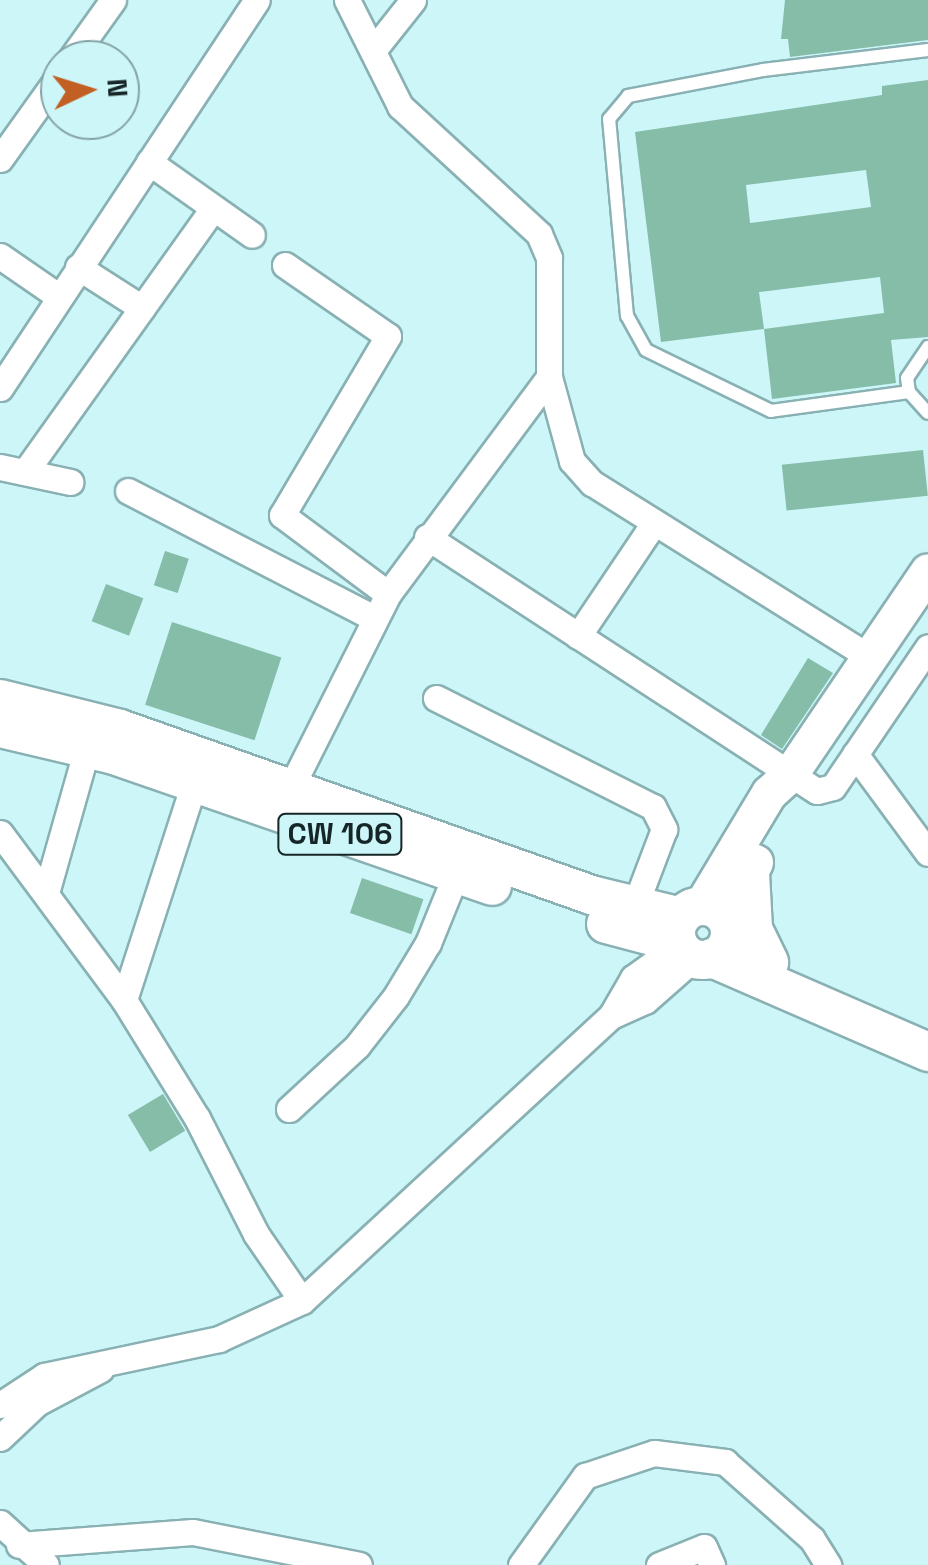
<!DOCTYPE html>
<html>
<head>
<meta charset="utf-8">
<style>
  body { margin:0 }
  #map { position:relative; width:928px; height:1565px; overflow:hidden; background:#cdf6f9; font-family:"Space Grotesk",sans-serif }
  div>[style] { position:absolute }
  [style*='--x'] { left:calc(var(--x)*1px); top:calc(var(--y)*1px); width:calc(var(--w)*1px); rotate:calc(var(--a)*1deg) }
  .building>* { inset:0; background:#85bda9; transform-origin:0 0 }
  .roads { filter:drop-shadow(2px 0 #89b1b3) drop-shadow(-2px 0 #89b1b3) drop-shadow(0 2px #89b1b3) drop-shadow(0 -2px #89b1b3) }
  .service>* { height:12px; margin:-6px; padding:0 6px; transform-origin:6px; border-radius:6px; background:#fff }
  .minor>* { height:25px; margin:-12.5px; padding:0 12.5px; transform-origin:12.5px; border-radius:12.5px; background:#fff }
  .secondary>* { height:35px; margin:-17.5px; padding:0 17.5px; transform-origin:17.5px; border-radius:17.5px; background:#fff }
  .primary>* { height:38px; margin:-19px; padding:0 19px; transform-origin:19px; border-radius:19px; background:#fff }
  .primary>.ring { margin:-19px; padding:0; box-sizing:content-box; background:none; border:38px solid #fff; border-radius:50% }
  span { translate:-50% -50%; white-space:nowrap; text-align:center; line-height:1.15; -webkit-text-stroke:10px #cdf6f9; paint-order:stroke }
  .shield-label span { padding:2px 8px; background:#cdf6f9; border:2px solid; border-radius:8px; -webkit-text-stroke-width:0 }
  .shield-label { font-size:30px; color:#162627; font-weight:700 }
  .north { position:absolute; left:40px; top:40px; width:100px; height:100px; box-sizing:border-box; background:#cdf6f9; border:2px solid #84a3a5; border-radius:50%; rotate:86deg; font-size:28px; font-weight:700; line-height:40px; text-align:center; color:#162627 }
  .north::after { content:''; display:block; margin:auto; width:35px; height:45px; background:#c26023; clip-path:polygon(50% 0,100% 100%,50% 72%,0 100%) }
</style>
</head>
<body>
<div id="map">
  <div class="building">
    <div style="clip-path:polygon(785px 0,928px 0,928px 40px,790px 57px,788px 39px,781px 39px)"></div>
    <div style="clip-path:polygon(evenodd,928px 80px,928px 337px,891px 340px,896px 383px,772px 399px,764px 329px,661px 342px,635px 132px,882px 95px,882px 86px,928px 80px,866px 170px,871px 207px,750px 223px,746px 185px,866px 170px,928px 80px,880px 277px,884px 313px,764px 329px,759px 292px,880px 277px)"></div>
    <div style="left:923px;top:450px;width:46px;height:142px;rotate:84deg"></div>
    <div style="left:165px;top:551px;width:25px;height:36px;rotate:18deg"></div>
    <div style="left:106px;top:584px;width:40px;height:40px;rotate:21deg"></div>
    <div style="left:172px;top:622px;width:115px;height:87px;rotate:18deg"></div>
    <div style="clip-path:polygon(808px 658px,833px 673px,782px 749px,761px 735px)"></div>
    <div style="left:362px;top:878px;width:65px;height:37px;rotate:19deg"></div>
    <div style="left:163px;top:1094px;width:43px;height:41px;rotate:59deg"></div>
  </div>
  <div class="roads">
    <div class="service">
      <div style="--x:928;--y:347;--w:37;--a:124"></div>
      <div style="--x:907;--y:378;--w:14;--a:82"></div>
      <div style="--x:909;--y:392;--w:28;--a:48"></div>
      <div style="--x:909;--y:392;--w:139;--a:172.2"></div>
      <div style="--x:771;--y:411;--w:139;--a:-154"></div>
      <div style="--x:646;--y:350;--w:39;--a:-119"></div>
      <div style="--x:627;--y:316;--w:198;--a:-95.2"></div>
      <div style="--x:609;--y:119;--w:30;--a:-50"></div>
      <div style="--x:628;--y:96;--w:137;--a:-10.9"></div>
      <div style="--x:763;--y:70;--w:166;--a:-6.9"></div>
    </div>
    <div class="minor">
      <div style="--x:347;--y:0;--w:119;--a:63.4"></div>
      <div style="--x:400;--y:106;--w:189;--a:42.6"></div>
      <div style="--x:539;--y:234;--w:26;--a:67"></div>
      <div style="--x:549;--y:258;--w:119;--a:90"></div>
      <div style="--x:549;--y:377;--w:87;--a:74.7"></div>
      <div style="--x:572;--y:461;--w:30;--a:48"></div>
      <div style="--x:592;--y:483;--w:327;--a:32.1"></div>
      <div style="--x:375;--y:48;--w:61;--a:-51.6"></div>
      <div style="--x:70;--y:60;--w:74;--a:-54.4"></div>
      <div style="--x:0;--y:159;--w:103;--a:-54.5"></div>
      <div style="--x:149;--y:162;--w:126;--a:35.3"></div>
      <div style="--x:0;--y:256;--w:70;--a:34.6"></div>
      <div style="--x:285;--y:265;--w:125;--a:34.6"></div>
      <div style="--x:388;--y:336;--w:208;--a:120.6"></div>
      <div style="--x:282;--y:515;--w:132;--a:36.7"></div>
      <div style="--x:78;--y:267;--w:76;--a:32.6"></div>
      <div style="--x:0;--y:388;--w:465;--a:-56.5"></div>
      <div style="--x:0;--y:467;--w:72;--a:12.1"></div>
      <div style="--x:25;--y:472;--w:324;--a:-54.5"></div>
      <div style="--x:128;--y:491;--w:277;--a:27.3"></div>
      <div style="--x:427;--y:537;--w:465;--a:33.1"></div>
      <div style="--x:817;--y:791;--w:16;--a:-14"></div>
      <div style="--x:833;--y:787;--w:169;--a:-55.8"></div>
      <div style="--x:578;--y:636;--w:136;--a:-56.1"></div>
      <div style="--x:436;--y:698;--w:243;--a:26.7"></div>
      <div style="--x:653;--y:807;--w:25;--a:63"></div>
      <div style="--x:664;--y:829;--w:85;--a:110.8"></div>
      <div style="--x:855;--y:754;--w:123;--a:53.6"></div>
      <div style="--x:285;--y:799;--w:229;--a:-63.3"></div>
      <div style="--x:388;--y:594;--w:270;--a:-53.4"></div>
      <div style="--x:0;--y:833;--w:208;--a:53.4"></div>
      <div style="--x:124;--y:1000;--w:139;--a:58.3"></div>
      <div style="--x:197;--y:1118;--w:130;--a:63"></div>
      <div style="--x:256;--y:1234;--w:81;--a:55.5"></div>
      <div style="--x:46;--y:893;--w:151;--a:-74.2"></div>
      <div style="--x:124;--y:1000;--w:228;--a:-72.1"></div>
      <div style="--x:611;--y:1016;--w:37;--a:-24"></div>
      <div style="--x:645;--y:1001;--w:65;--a:-41.3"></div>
      <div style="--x:289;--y:1109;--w:93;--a:-42.8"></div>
      <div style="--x:357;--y:1046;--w:63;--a:-52"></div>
      <div style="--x:396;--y:996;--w:62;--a:-58.9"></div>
      <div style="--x:428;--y:943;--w:74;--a:-67.9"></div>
      <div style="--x:0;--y:1405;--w:53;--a:-33.4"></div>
      <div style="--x:44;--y:1376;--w:179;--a:-11.9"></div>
      <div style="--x:219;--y:1339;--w:91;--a:-24.6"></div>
      <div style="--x:302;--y:1301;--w:420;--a:-42.7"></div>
      <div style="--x:611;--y:1016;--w:44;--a:-59.9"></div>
      <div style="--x:633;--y:978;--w:57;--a:-35.7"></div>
      <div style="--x:0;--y:1438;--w:51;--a:-43.4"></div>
      <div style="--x:37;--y:1403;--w:72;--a:-28"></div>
      <div style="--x:0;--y:1523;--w:62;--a:42.4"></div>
      <div style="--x:19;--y:1545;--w:174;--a:-4.3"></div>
      <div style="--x:193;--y:1532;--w:169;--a:11.2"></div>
      <div style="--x:521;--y:1565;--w:110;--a:-54.3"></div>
      <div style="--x:585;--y:1476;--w:73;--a:-18.4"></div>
      <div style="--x:654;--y:1453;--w:72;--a:7.2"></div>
      <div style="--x:725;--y:1462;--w:116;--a:41.5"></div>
      <div style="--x:812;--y:1539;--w:31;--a:58"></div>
      <div style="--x:659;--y:1565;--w:48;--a:-21.8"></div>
      <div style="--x:704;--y:1547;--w:20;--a:66"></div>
    </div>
    <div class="secondary">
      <div style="--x:701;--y:906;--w:132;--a:-59"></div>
      <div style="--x:769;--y:793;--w:28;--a:-42"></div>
      <div style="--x:790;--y:774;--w:245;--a:-55.8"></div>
      <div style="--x:726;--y:919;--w:64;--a:-63"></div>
    </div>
    <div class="primary">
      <div style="--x:0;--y:699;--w:124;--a:14"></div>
      <div style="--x:120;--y:729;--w:499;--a:19.4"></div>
      <div style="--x:591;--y:895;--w:93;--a:13.7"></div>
      <div style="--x:0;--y:728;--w:117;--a:13.3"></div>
      <div style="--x:114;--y:755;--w:400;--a:19.1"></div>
      <div style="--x:750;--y:873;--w:56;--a:86.9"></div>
      <div style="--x:753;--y:929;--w:37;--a:64"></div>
      <div class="ring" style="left:676px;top:906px;width:16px;height:16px"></div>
      <div style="--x:606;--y:924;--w:74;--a:14.8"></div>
      <div style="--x:712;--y:958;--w:236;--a:23.5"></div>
    </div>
  </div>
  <div class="shield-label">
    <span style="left:340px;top:834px">CW 106</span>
  </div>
  <div class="north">N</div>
</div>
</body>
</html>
